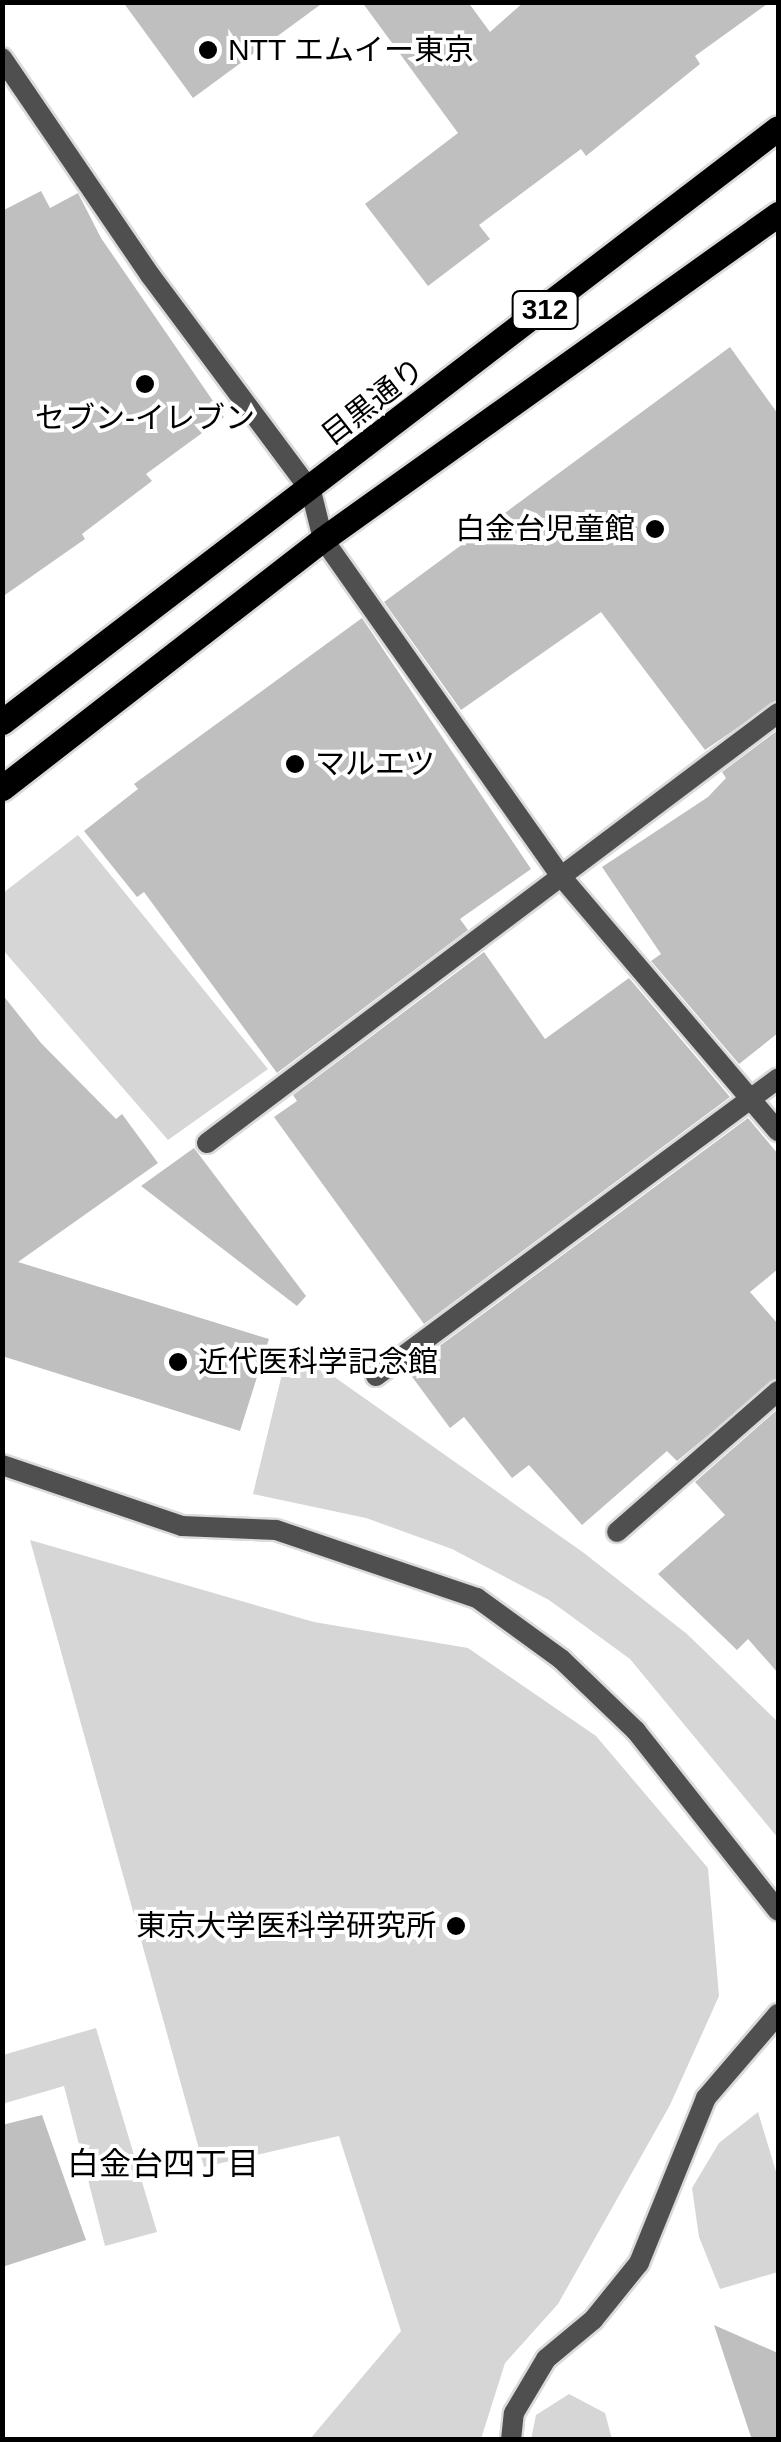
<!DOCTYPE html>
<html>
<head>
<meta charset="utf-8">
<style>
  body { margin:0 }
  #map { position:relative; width:781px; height:2442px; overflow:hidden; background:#fff; font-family:Helvetica,"Noto Sans JP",sans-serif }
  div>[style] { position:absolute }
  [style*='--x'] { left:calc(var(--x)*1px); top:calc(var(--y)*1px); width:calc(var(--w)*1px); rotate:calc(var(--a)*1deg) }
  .green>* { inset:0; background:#d6d6d6 }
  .building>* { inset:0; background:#bfbfbf }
  .roads { filter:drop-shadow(2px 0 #dbdbdb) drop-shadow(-2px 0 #dbdbdb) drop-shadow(0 2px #dbdbdb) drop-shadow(0 -2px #dbdbdb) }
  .service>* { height:20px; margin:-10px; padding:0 10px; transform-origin:10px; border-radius:10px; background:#4f4f4f }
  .minor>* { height:20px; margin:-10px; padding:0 10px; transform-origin:10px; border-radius:10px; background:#4f4f4f }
  .primary>* { height:25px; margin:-12.5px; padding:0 12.5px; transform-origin:12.5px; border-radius:12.5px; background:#000 }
  .dots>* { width:28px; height:28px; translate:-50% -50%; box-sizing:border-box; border:5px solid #fff; border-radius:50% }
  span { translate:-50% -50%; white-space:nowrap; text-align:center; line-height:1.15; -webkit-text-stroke:8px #fff; paint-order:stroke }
  .shield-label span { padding:2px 8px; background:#fff; border:2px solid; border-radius:8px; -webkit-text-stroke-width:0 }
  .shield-label { font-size:28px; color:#000; font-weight:700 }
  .poi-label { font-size:30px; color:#000 }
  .left { translate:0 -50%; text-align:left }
  .right { translate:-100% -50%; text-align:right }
  .street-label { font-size:30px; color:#000 }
  .neighbourhood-label { font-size:32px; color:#000 }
  .frame { position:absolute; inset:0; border:5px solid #000; pointer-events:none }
</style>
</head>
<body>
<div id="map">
  <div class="green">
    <div style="clip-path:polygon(78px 835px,268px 1069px,168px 1140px,3px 950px,3px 893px)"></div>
    <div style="clip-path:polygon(289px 1345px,584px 1553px,687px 1634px,778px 1722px,778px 1838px,630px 1659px,549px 1600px,452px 1549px,366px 1518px,253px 1494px)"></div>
    <div style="clip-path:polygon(30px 1540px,314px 1622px,468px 1648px,596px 1736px,708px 1868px,719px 1996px,670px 2105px,558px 2304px,505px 2363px,481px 2439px,310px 2439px,401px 2331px,339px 2136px,204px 2167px)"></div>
    <div style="clip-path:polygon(96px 2028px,157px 2232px,105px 2246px,64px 2086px,2px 2104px,3px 2055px)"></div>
    <div style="clip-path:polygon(758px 2112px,778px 2178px,778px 2272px,720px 2289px,699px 2237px,692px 2188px,719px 2143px)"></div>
    <div style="clip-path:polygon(569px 2394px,605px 2413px,612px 2439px,531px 2439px,536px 2415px)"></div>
  </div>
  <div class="building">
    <div style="clip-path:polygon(123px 2px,324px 2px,193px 98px)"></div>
    <div style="clip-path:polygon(362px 2px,468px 2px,490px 32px,524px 2px,770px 2px,695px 56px,700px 64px,586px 156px,581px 149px,479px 225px,490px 239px,428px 286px,365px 204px,458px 133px)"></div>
    <div style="clip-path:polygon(41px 191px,50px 208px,78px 193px,101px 238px,224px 417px,146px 474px,152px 481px,82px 534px,85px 539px,2px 597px,2px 211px)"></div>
    <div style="clip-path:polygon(730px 347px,778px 414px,778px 700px,705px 750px,601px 612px,461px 710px,384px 602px)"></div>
    <div style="clip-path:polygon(362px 618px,531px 869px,460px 919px,468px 930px,277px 1073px,144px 892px,137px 897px,84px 831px,138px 789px,134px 784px)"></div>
    <div style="clip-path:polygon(778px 730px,778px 1033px,739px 1064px,651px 961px,661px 954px,602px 867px,708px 797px,726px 778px,722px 772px)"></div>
    <div style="clip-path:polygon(484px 952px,545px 1039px,629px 978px,730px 1097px,424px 1324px,274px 1117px,297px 1101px,293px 1095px)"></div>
    <div style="clip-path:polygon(2px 994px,41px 1043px,116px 1119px,122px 1114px,158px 1163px,18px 1262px,269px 1339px,240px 1431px,2px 1356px)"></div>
    <div style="clip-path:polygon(748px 1118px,778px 1154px,778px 1269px,750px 1292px,778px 1324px,778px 1378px,677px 1461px,667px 1451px,582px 1525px,529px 1465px,512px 1478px,464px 1417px,450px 1428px,407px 1370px)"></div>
    <div style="clip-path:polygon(194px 1148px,306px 1296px,297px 1306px,141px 1186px)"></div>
    <div style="clip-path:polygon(778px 1409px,778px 1673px,748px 1639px,737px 1650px,658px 1574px,725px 1515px,695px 1482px)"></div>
    <div style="clip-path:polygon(42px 2115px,86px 2240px,2px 2267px,2px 2125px)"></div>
    <div style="clip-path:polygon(714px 2325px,778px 2353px,778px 2440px,752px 2440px)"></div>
  </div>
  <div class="roads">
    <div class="service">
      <div style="--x:207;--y:1143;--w:715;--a:-36.98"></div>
      <div style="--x:376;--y:1376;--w:500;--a:-36.5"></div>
      <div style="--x:2;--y:1465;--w:190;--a:18.7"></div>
      <div style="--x:182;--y:1526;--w:94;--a:2.4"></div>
      <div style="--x:276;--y:1530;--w:212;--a:18.7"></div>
      <div style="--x:477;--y:1598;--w:104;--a:36"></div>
      <div style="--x:561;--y:1659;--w:104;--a:43.8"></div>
      <div style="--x:636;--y:1731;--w:229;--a:51.7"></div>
      <div style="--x:511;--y:2440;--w:27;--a:-84"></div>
      <div style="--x:514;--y:2413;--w:63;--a:-59.3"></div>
      <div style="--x:546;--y:2359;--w:61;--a:-39.7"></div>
      <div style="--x:593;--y:2320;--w:73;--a:-51.1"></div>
      <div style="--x:639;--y:2263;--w:178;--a:-67.9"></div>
      <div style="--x:706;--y:2098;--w:111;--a:-49.4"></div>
    </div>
    <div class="minor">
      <div style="--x:2;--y:58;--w:263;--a:55.7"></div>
      <div style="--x:150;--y:275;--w:269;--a:53.3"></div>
      <div style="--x:311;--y:491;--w:49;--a:76"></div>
      <div style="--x:323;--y:539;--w:410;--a:54.8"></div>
      <div style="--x:559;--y:874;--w:338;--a:49.6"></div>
      <div style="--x:617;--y:1532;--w:214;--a:-41.2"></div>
    </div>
    <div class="primary">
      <div style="--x:2;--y:722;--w:977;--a:-37.43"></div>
      <div style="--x:2;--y:788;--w:406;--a:-37.8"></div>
      <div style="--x:323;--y:539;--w:559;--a:-35.54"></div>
    </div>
  </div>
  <div class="dots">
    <div style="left:208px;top:50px;background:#000"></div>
    <div style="left:145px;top:384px;background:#000"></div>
    <div style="left:655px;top:529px;background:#000"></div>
    <div style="left:295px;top:764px;background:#000"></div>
    <div style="left:178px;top:1362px;background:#000"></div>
    <div style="left:456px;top:1926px;background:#000"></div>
  </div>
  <div class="shield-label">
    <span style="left:545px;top:310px">312</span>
  </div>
  <div class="poi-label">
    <span class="left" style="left:228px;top:50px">NTT エムイー東京</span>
    <span style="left:145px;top:418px">セブン-イレブン</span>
    <span class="right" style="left:635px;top:529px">白金台児童館</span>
    <span class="left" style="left:315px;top:764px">マルエツ</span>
    <span class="left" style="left:198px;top:1362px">近代医科学記念館</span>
    <span class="right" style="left:436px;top:1926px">東京大学医科学研究所</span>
  </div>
  <div class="street-label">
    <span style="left:373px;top:402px;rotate:-38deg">目黒通り</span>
  </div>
  <div class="neighbourhood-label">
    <span style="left:163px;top:2164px">白金台四丁目</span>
  </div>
  <div class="frame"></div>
</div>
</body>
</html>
